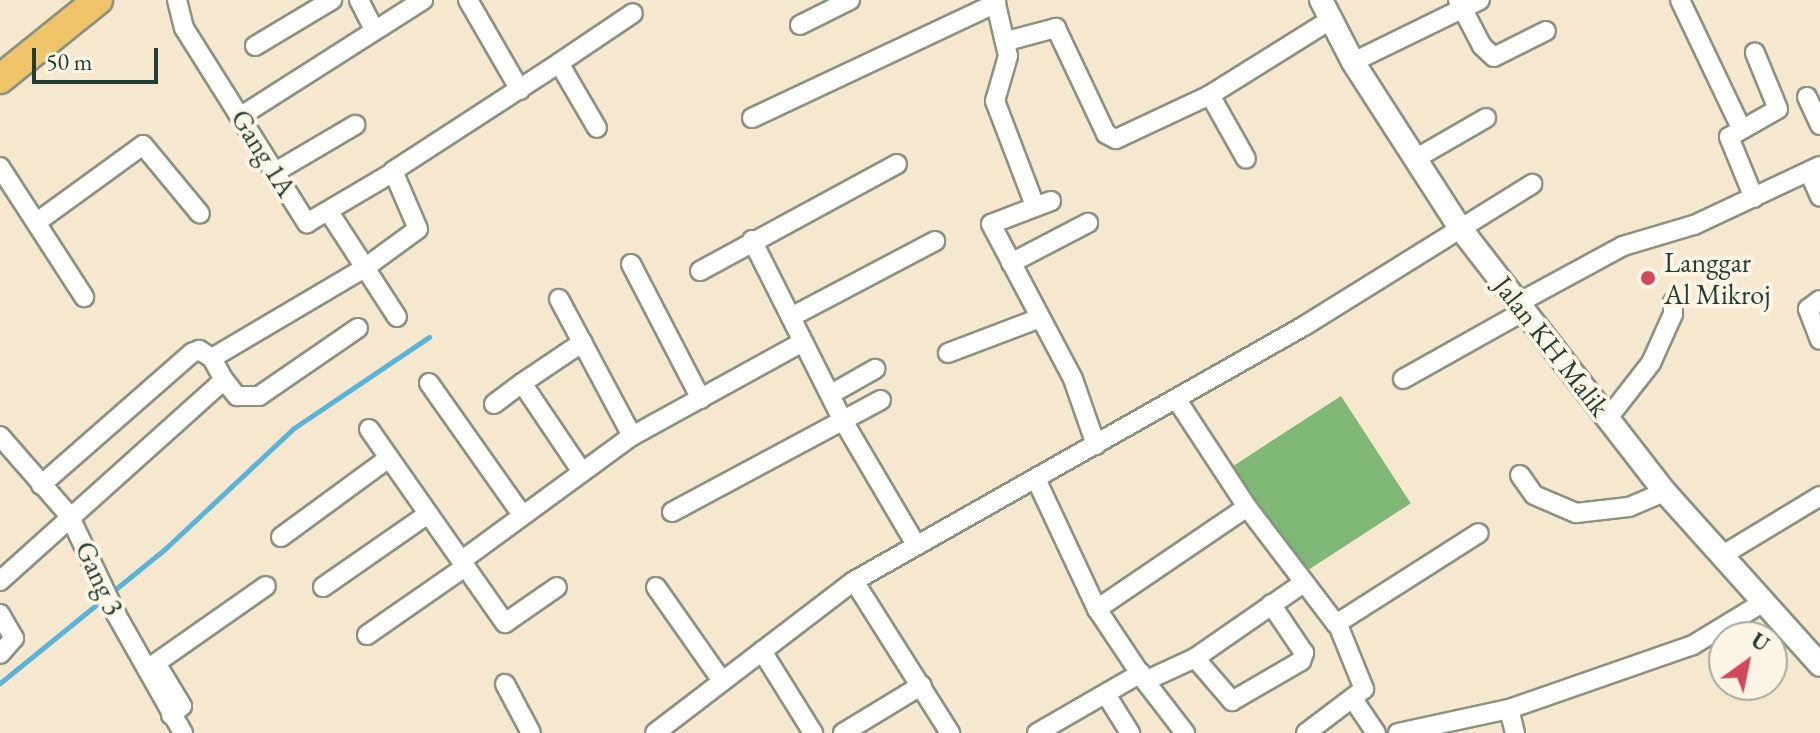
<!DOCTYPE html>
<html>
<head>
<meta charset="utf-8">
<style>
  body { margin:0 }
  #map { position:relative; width:1820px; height:733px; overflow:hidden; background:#f5e8ce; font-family:"EB Garamond",serif }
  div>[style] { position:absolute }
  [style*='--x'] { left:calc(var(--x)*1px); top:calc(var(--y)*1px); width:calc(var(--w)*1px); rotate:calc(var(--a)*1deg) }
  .forest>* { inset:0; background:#7fb876; transform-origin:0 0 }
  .stream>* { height:5px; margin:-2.5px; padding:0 2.5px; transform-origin:2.5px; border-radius:2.5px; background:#5ab3d8 }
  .roads { filter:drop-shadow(2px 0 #8a9281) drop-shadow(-2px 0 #8a9281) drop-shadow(0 2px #8a9281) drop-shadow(0 -2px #8a9281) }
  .minor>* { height:18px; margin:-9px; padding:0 9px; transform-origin:9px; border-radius:9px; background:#fff }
  .tertiary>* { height:22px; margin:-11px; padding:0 11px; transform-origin:11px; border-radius:11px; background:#fff }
  .primary>* { height:28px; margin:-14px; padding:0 14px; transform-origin:14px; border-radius:14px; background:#f0c469 }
  .dots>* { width:22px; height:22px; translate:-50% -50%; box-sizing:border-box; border:4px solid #fcf5e5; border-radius:50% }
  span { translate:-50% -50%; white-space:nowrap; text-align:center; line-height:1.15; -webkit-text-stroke:8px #fcf5e5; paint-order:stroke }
  .street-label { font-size:28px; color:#1f3d34 }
  .poi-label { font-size:28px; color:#1f3d34 }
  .left { translate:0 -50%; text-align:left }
  .north { position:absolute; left:1708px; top:621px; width:80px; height:80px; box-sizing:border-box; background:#fcf5e5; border:2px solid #a4ab9e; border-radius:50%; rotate:33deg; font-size:22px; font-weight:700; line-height:32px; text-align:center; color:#1f3d34 }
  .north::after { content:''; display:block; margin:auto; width:28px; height:36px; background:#d1495b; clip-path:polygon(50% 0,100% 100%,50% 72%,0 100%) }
  .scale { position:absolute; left:32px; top:48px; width:126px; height:36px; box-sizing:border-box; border:4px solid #1f3d34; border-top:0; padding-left:10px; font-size:24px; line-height:28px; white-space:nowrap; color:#1f3d34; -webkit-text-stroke:6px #fcf5e5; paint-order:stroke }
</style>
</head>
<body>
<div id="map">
  <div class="forest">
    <div style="left:1341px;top:396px;width:128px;height:132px;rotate:57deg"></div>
  </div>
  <div class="stream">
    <div style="--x:0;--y:683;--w:214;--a:-39.1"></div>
    <div style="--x:166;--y:548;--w:175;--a:-43.2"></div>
    <div style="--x:294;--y:428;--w:163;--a:-34"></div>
  </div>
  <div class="roads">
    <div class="minor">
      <div style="--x:177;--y:0;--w:29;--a:76"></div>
      <div style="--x:184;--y:28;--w:231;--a:57.8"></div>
      <div style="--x:307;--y:223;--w:99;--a:-30.5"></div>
      <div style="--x:359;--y:0;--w:34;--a:63"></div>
      <div style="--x:468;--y:0;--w:104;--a:60"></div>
      <div style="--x:995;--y:0;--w:57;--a:76.9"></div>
      <div style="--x:1008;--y:56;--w:47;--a:106.1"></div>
      <div style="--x:995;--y:101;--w:112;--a:69.1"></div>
      <div style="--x:1458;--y:0;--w:52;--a:62.4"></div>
      <div style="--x:1482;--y:46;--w:16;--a:43"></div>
      <div style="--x:1494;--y:57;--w:58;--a:-26.6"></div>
      <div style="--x:1680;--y:0;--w:142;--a:64.5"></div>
      <div style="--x:800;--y:25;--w:56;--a:-26.6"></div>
      <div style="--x:1007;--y:41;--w:51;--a:-14.9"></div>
      <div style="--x:1056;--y:28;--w:117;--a:64.7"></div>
      <div style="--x:1106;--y:134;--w:11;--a:27"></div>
      <div style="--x:1116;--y:139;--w:104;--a:-25.1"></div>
      <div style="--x:1210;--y:95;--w:142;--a:-32"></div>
      <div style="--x:255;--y:46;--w:90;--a:-30.9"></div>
      <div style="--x:1353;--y:62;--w:141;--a:-26"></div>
      <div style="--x:559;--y:63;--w:89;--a:-34"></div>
      <div style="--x:1210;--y:95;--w:73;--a:60.6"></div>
      <div style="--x:1807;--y:97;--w:31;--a:65"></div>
      <div style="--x:241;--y:116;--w:216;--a:-32.5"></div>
      <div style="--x:752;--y:118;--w:270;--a:-25.2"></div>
      <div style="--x:1415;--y:159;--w:82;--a:-30"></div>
      <div style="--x:0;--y:167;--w:155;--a:57.1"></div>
      <div style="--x:277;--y:171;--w:91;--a:-30.5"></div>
      <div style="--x:1809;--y:172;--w:27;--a:66"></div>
      <div style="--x:1754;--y:198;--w:66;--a:-112.3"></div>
      <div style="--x:1729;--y:137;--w:56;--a:-29.7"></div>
      <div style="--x:1778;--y:109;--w:61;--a:-112.3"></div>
      <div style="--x:1051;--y:201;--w:64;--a:159"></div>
      <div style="--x:991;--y:224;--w:175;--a:62.1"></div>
      <div style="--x:1073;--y:379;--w:70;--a:70.8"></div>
      <div style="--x:329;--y:212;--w:125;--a:57.1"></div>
      <div style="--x:37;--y:222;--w:131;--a:-36"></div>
      <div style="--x:143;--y:145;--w:89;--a:50.4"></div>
      <div style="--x:752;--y:240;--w:200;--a:63.3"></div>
      <div style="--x:842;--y:419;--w:144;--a:59.5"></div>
      <div style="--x:1011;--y:263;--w:87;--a:-27.5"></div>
      <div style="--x:631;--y:264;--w:152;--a:62.6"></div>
      <div style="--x:700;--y:271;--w:224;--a:-28.5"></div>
      <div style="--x:559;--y:299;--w:155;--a:61.9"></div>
      <div style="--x:1820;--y:300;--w:15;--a:143"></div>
      <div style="--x:1808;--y:309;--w:33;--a:69"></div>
      <div style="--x:1518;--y:303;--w:119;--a:-28.5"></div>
      <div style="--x:1623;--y:246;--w:74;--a:-16.5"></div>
      <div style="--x:1694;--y:225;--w:139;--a:-25.1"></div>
      <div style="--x:791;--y:317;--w:163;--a:-27.8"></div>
      <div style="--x:948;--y:353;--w:98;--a:-20.8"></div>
      <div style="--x:1403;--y:379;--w:139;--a:-29.3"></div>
      <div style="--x:224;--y:380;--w:21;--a:51"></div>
      <div style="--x:237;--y:396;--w:22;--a:0"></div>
      <div style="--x:259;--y:396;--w:120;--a:-34.5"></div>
      <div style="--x:429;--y:383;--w:161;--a:54.8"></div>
      <div style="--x:831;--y:394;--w:51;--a:-29.6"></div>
      <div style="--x:1177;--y:400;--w:128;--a:56.8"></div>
      <div style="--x:1247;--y:507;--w:147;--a:52.7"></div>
      <div style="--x:1336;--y:624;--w:169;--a:-32.5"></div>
      <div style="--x:494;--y:404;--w:35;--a:-37"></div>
      <div style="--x:1608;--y:418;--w:70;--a:-52"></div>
      <div style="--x:1651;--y:363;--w:54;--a:-65.8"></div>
      <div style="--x:1673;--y:314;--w:12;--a:-90"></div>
      <div style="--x:369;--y:429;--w:237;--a:55"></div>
      <div style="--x:505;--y:623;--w:63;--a:-34.7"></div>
      <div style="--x:0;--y:436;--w:105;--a:48.9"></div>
      <div style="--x:69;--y:515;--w:110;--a:64.6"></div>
      <div style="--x:116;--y:614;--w:137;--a:60.6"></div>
      <div style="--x:582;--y:472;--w:107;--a:-124"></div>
      <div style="--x:522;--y:383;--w:73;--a:-33.9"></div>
      <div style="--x:1520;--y:475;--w:24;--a:55"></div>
      <div style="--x:1534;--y:495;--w:46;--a:23.2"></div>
      <div style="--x:1576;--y:513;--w:53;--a:-6.5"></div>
      <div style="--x:1629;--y:507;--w:39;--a:-23"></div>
      <div style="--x:1036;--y:479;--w:144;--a:64.9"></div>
      <div style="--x:1097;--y:609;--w:87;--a:56.3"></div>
      <div style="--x:1145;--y:681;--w:55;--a:-24.7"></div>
      <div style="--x:1195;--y:658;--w:130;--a:-34.7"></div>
      <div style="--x:41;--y:485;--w:201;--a:-41.2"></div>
      <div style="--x:192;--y:353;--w:8;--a:-23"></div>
      <div style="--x:199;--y:350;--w:15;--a:32"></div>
      <div style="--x:212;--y:358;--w:179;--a:-30.6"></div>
      <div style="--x:366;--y:267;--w:64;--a:-36.2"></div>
      <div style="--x:418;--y:229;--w:63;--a:-113.3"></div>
      <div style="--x:393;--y:171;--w:198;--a:-33"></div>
      <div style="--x:559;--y:63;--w:75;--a:59.7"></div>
      <div style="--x:672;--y:512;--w:237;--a:-28.2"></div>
      <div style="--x:281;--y:537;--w:134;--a:-36.2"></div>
      <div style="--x:1721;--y:556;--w:116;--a:-31.2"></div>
      <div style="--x:461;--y:561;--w:212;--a:-36.2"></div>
      <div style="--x:632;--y:436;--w:195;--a:-28.8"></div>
      <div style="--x:0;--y:581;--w:301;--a:-41.9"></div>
      <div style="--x:224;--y:380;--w:25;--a:-119"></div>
      <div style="--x:854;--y:581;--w:180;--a:57.7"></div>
      <div style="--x:323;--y:587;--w:128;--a:-34.8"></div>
      <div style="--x:656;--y:587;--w:115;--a:54.9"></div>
      <div style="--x:1097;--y:609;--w:181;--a:-34.2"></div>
      <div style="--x:0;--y:614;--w:28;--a:60"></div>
      <div style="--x:14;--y:638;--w:21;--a:131"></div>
      <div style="--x:367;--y:635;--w:119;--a:-34.8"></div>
      <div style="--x:762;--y:651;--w:97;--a:58.1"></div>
      <div style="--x:1195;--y:658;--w:57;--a:49.3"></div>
      <div style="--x:1232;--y:701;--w:80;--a:-30.1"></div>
      <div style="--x:1301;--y:661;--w:9;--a:-69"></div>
      <div style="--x:1304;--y:653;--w:59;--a:-124"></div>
      <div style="--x:1145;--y:681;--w:66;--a:52.4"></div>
      <div style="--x:505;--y:684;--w:55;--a:62"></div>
      <div style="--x:1107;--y:696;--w:44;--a:58.1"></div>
      <div style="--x:1353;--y:699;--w:41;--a:55.9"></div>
      <div style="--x:1509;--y:709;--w:25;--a:76"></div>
      <div style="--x:171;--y:715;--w:14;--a:-39"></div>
      <div style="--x:182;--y:706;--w:50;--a:-121.2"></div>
      <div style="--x:156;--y:663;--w:134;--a:-35"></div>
      <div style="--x:655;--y:733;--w:250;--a:-37.4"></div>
      <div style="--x:854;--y:581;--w:517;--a:-29.54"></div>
      <div style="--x:1304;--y:326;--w:269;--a:-31.9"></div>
      <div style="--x:843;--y:733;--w:92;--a:-31.3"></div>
      <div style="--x:1037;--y:733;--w:120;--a:-30"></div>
      <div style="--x:1306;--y:733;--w:73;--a:-37.2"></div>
      <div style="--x:1364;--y:689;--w:69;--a:-112.1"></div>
      <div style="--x:1398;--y:733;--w:114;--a:-12.2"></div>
      <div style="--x:1509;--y:709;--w:195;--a:-19.2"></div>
      <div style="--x:1693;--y:645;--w:81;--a:-31.3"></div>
    </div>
    <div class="tertiary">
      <div style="--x:1321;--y:0;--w:70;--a:62.7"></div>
      <div style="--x:1353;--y:62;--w:197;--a:57.2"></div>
      <div style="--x:1460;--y:228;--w:334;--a:52.2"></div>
      <div style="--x:1665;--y:492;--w:232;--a:48.1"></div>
    </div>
    <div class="primary">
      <div style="--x:0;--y:79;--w:126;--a:-38.9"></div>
    </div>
  </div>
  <div class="dots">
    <div style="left:1648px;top:278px;background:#d1495b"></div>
  </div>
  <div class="street-label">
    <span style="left:264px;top:153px;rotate:58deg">Gang 1A</span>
    <span style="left:1552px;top:346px;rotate:52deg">Jalan KH Malik</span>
    <span style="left:100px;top:578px;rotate:65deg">Gang 3</span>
  </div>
  <div class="poi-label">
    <span class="left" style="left:1664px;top:278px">Langgar<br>Al Mikroj</span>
  </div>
  <div class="north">U</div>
  <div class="scale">50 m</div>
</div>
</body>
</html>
